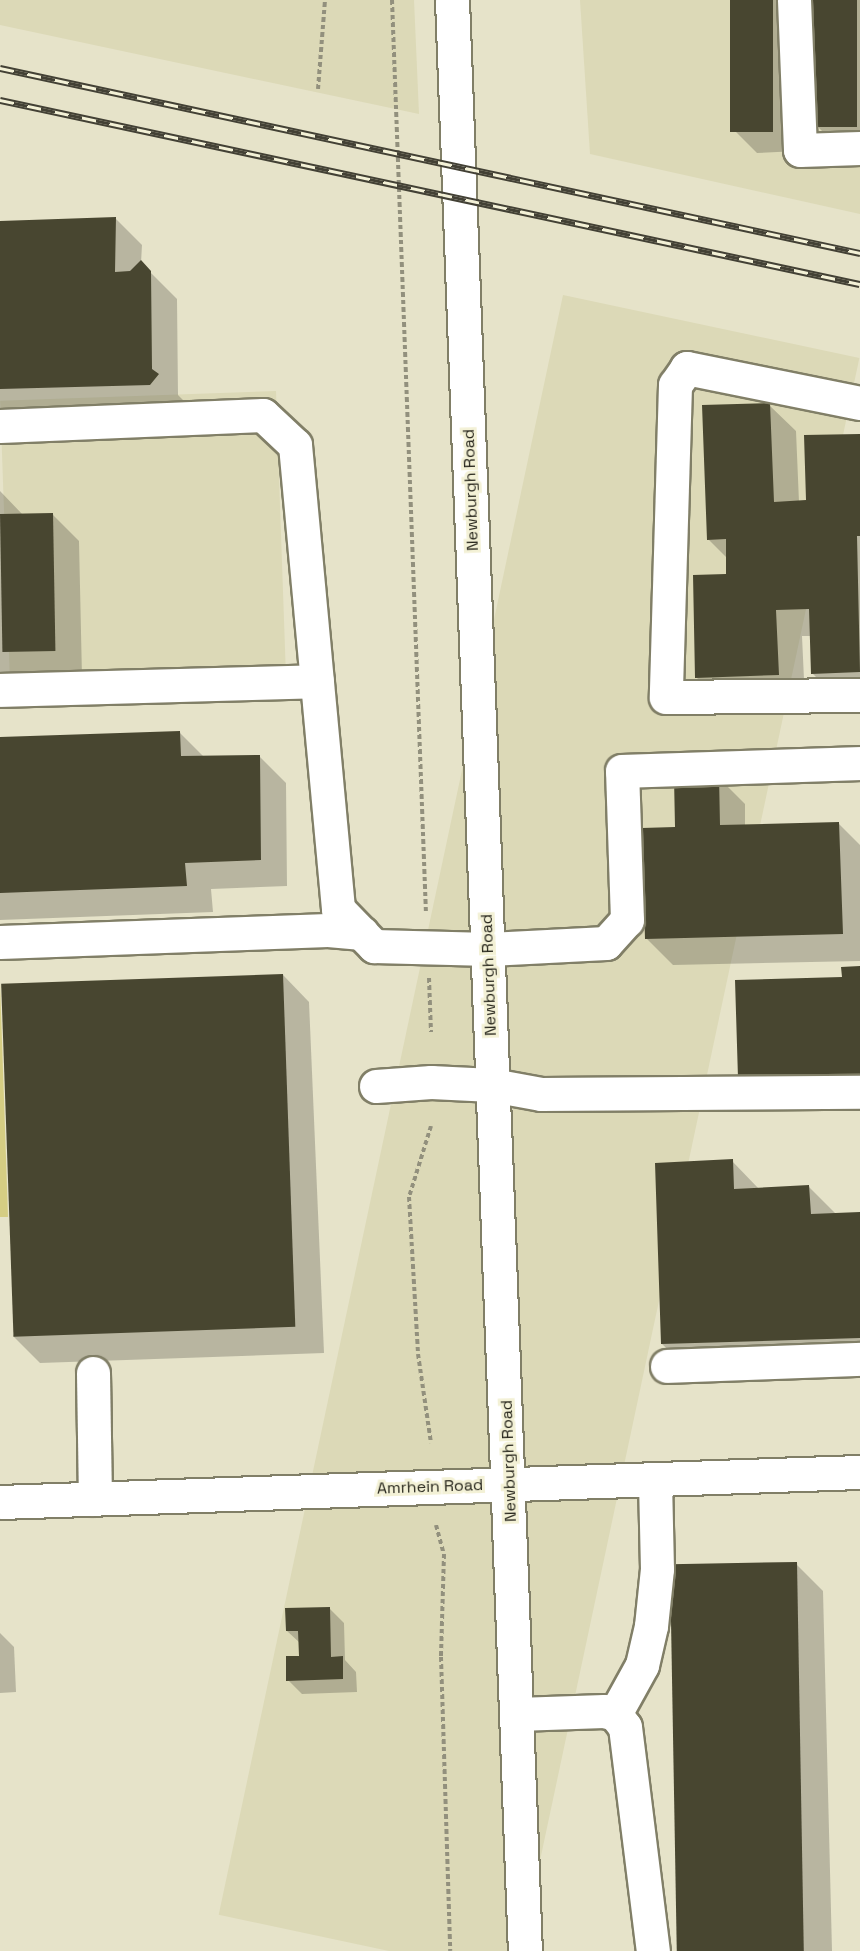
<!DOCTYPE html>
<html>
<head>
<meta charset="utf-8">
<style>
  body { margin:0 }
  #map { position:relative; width:860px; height:1951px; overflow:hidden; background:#e6e3c9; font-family:"Space Grotesk",sans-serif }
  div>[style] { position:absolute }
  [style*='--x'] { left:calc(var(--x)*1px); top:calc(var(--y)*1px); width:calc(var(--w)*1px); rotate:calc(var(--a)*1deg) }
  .built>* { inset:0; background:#dcd9b7; transform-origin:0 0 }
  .green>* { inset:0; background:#d5cd83 }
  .shadow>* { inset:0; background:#0003 }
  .building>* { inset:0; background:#484630; transform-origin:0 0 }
  .path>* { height:4px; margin-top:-2px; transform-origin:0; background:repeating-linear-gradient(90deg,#92907d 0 4.5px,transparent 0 7.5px) }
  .roads { filter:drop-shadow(2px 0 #817f67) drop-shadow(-2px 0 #817f67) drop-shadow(0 2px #817f67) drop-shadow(0 -2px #817f67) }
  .minor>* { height:33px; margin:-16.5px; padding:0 16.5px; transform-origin:16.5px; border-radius:16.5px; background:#fff }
  .major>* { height:33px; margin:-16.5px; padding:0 16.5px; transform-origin:16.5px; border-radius:16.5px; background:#fff }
  .rail>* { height:7px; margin-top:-3.5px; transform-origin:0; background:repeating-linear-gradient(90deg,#f3f1d6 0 14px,#434135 0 28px); box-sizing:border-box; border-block:2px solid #434135 }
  span { translate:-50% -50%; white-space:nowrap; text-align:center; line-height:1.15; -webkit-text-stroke:6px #f3f1d6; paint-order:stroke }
  .street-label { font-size:16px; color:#27261c }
</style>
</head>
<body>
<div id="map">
  <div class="built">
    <div style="clip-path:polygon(0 0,414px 0,419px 114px,0 25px)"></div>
    <div style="clip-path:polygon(580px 0,860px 0,860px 214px,590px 154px)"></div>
    <div style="left:563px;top:295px;width:303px;height:1656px;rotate:12deg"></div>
    <div style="left:276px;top:391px;width:301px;height:276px;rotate:88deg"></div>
  </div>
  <div class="green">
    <div style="clip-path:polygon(0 983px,8px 1217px,0 1217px)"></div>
  </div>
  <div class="shadow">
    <div style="clip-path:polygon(732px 0,792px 0,798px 151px,757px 153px,736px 132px)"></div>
    <div style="clip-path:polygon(814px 0,860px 0,860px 147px,839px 148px,818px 127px)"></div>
    <div style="clip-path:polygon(115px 218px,142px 245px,141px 263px,177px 299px,178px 395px,185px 402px,0 415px,0 223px)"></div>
    <div style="clip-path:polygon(769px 405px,796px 431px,799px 502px,808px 501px,860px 435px,860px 699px,839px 700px,812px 673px,811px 636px,802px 636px,805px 701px,723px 704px,696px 677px,728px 575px,727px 558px,708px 539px)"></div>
    <div style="clip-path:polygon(0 491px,24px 516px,53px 515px,79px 541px,82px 677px,0 677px)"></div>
    <div style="clip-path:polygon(179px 732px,204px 757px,259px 756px,286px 783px,287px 886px,211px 889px,213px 912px,0 920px,0 739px)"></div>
    <div style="clip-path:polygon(718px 777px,745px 804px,745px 826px,839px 824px,860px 845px,860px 961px,673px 965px,646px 938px,677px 828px)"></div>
    <div style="clip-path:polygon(860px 967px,860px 1101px,766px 1104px,843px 979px)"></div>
    <div style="clip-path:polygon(283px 975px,309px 1002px,324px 1353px,40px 1363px,13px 1336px)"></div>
    <div style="clip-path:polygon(732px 1161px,759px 1189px,809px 1187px,835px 1213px,860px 1214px,860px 1365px,689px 1370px,662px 1344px)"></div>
    <div style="clip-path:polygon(796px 1564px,823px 1591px,832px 1951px,682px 1951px)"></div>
    <div style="clip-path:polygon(329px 1608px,344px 1623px,345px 1660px,356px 1672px,357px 1692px,302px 1694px,288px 1680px,301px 1657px,300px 1643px,287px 1631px)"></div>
    <div style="clip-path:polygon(0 1633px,14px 1647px,16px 1692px,0 1693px)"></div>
  </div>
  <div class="building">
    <div style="left:730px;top:0;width:43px;height:132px"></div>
    <div style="left:813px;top:0;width:44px;height:127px"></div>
    <div style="clip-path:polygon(116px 217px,115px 272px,130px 271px,141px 260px,151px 271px,152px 369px,159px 374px,150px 385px,0 389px,0 221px)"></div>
    <div style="clip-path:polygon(770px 403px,774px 502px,806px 500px,804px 435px,860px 434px,860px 536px,857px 536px,860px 672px,811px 674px,809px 609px,776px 610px,779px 675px,695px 678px,693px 575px,726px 574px,726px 539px,707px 540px,702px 405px)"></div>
    <div style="left:53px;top:513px;width:138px;height:53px;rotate:89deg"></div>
    <div style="clip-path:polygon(180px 731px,181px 756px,260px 755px,261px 860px,185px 863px,187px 886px,0 893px,0 737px)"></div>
    <div style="clip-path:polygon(719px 776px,720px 825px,839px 822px,843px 934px,645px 939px,642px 828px,675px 827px,674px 778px)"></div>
    <div style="clip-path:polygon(860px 966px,860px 1074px,738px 1078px,735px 980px,842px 977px,841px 967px)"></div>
    <div style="left:283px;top:974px;width:353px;height:282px;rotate:88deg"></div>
    <div style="clip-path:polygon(733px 1159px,734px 1189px,809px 1185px,811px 1214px,860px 1212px,860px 1338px,661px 1344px,655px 1163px)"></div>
    <div style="left:797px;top:1562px;width:389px;height:127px;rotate:89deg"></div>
    <div style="clip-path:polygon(330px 1607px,331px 1657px,343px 1656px,343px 1679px,286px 1681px,286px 1656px,299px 1656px,298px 1631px,286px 1631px,285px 1608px)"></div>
  </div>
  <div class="path">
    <div style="--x:392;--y:0;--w:914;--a:87.87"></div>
    <div style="--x:318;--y:89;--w:89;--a:-85.5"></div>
    <div style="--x:429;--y:978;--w:54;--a:87.9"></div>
    <div style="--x:431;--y:1126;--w:74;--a:107.2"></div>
    <div style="--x:409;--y:1197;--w:157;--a:86.7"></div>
    <div style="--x:418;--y:1354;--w:90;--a:81.7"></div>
    <div style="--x:436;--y:1525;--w:30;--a:75"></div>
    <div style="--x:444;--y:1554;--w:103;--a:91.7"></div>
    <div style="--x:441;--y:1657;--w:294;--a:88.2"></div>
  </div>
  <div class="roads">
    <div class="minor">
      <div style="--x:794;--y:0;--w:150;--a:87.7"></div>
      <div style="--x:800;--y:150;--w:60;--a:-1.9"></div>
      <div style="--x:860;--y:403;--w:177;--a:-168.6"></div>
      <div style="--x:687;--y:368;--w:21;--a:125"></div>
      <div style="--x:675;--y:385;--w:312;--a:91.7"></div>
      <div style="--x:666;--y:697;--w:194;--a:-0.6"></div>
      <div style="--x:0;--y:426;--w:263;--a:-2.4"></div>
      <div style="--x:263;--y:415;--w:44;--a:43.2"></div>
      <div style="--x:295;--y:445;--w:466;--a:84.7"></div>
      <div style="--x:338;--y:909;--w:52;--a:45.8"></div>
      <div style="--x:374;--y:946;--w:115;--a:1.5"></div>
      <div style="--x:489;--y:949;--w:117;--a:-2.9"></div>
      <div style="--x:606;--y:943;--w:31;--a:-48"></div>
      <div style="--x:627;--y:920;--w:149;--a:-91.9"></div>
      <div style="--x:622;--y:771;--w:238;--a:-1.9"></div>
      <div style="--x:0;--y:690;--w:317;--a:-1.6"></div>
      <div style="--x:0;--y:942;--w:328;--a:-2.1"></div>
      <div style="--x:328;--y:930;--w:34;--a:5"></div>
      <div style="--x:376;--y:1086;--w:55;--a:-4.2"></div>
      <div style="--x:431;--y:1082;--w:61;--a:2.8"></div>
      <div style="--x:492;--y:1085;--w:50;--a:10.4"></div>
      <div style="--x:541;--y:1094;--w:319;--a:-0.4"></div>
      <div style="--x:667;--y:1366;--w:193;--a:-2.1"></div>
      <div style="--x:93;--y:1373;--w:126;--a:89.1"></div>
      <div style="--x:0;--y:1502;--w:861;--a:-2"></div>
      <div style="--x:517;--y:1714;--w:87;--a:-2"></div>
      <div style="--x:604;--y:1711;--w:11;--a:15"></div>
      <div style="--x:615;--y:1714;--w:16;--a:52"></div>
      <div style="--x:625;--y:1727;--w:226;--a:82.9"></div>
      <div style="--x:615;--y:1714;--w:56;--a:-61.1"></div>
      <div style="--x:642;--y:1665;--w:40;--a:-77"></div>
      <div style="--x:651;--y:1626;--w:57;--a:-84"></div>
      <div style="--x:657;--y:1569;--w:90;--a:-91.3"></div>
    </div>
    <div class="major">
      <div style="--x:452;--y:0;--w:1952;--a:87.86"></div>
    </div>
  </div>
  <div class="rail">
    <div style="--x:0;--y:68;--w:880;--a:12.14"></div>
    <div style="--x:0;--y:100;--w:879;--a:12.08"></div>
  </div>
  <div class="street-label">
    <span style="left:471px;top:490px;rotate:-92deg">Newburgh Road</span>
    <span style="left:489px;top:975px;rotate:-92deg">Newburgh Road</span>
    <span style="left:509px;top:1461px;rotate:-92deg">Newburgh Road</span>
    <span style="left:430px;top:1487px;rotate:-2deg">Amrhein Road</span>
  </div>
</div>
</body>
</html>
